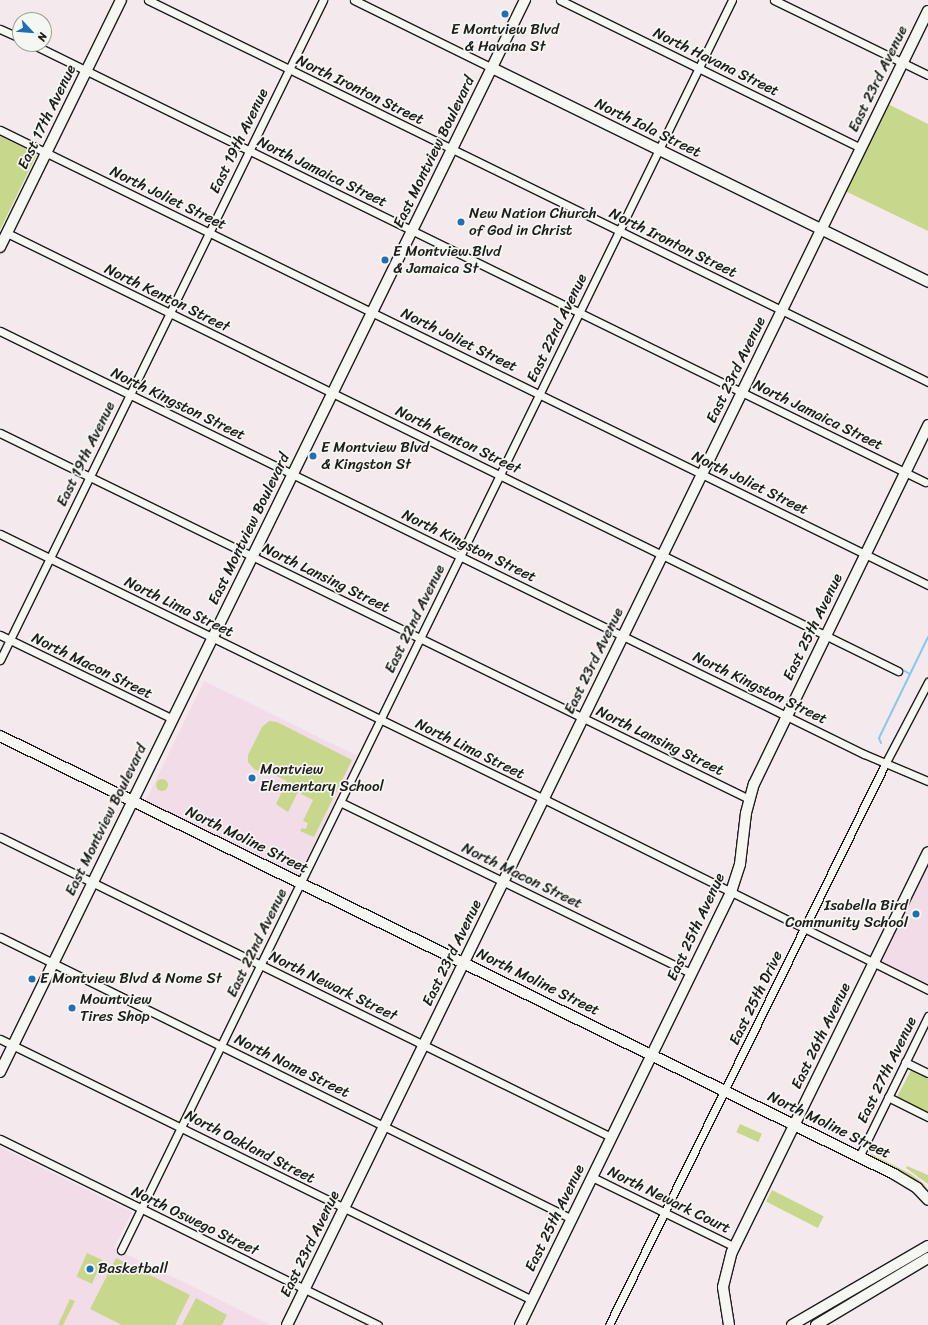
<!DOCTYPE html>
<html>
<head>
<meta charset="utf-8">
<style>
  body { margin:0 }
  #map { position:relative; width:928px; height:1325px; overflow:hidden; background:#f4eaed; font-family:Sriracha,sans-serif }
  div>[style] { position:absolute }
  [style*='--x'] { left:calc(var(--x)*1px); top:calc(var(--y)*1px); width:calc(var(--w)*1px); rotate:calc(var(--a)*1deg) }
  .built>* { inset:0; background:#f2dce7; transform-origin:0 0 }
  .green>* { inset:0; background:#c7d78b; transform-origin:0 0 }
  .round { border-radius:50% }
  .stream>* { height:2px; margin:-1px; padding:0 1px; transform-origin:1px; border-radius:1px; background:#8dc6ec }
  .roads { filter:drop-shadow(1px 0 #1c1c1c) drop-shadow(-1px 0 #1c1c1c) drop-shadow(0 1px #1c1c1c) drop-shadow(0 -1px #1c1c1c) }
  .street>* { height:7px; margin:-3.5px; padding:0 3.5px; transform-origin:3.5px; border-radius:3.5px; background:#f6f6f2 }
  .secondary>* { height:10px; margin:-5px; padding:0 5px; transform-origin:5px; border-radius:5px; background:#f6f6f2 }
  .dots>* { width:11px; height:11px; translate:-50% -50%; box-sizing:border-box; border:2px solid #f6f6f2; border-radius:50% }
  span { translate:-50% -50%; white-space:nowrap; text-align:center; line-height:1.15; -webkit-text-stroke:3.5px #f6f6f2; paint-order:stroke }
  .poi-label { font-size:15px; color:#1c1c1c }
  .left { translate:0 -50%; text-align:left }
  .right { translate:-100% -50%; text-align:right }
  .street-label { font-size:15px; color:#1c1c1c }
  .north { position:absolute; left:12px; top:12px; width:40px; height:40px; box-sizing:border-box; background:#f6f6f2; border:1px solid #9f9f9c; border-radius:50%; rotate:116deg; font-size:11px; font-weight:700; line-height:16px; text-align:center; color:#1c1c1c }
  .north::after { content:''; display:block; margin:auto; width:14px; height:18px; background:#1f6fb2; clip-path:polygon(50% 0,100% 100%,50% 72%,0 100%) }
</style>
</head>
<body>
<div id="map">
  <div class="built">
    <div style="left:204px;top:681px;width:172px;height:133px;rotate:26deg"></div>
    <div style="clip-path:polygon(928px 864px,928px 989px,879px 964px)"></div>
    <div style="clip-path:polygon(0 1147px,132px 1212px,114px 1248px,271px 1325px,0 1325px)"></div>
  </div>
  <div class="green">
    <div style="clip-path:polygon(884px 102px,928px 124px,928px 231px,841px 189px)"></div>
    <div style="clip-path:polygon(0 136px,37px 154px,0 230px)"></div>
    <div style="clip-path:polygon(269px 721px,277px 722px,352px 760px,314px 837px,300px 831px,302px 828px,306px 829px,308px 823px,303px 821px,313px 800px,301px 794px,304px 789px,291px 784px,291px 786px,299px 790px,288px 812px,276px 804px,287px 781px,260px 768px,258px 771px,254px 769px,248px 762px,248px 755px,262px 727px)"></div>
    <div class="round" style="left:156px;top:779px;width:12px;height:12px"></div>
    <div style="clip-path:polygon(912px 1068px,928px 1076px,928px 1113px,897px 1097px)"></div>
    <div style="left:740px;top:1124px;width:24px;height:9px;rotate:24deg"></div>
    <div style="clip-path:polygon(871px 1154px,911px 1174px,924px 1184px,928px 1191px,908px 1175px,870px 1156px)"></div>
    <div style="clip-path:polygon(907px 1166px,928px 1175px,928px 1184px,906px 1168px)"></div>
    <div style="left:772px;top:1190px;width:58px;height:13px;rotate:27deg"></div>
    <div style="left:87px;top:1253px;width:17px;height:26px;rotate:24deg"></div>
    <div style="clip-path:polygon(116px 1258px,190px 1295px,175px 1325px,122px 1325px,90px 1309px)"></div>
    <div style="clip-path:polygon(196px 1298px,227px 1315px,222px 1325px,182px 1325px)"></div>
    <div style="clip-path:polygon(70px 1299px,75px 1301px,63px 1325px,58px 1325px)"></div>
  </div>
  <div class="stream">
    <div style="--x:903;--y:670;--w:8;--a:30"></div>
    <div style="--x:881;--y:743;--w:5;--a:-112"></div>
    <div style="--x:879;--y:738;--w:112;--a:-64.1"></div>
  </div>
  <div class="roads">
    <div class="street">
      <div style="--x:148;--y:0;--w:869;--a:26.09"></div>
      <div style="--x:354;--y:0;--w:154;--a:26.2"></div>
      <div style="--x:560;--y:0;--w:335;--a:26.2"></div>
      <div style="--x:774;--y:0;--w:171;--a:26"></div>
      <div style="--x:0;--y:29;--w:22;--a:24"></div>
      <div style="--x:32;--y:44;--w:995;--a:26.13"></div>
      <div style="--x:0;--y:130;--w:1034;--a:26.12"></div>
      <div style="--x:7;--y:233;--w:993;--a:26.18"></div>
      <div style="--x:0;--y:331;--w:962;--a:26.09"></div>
      <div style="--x:864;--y:754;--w:69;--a:22.9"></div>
      <div style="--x:0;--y:433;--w:834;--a:26.04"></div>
      <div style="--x:0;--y:534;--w:605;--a:25.97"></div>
      <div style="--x:544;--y:799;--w:429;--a:26.4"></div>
      <div style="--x:0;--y:635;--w:192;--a:25.9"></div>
      <div style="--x:0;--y:660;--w:735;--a:-63.92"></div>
      <div style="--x:340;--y:802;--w:390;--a:26"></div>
      <div style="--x:0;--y:837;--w:681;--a:26.15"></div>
      <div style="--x:0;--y:937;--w:638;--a:26.24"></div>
      <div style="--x:0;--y:1039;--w:593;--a:26.13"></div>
      <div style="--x:905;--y:1062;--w:25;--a:26"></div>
      <div style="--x:888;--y:1097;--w:45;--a:26.6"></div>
      <div style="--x:0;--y:1139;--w:421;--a:26.2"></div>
      <div style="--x:859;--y:1157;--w:157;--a:-63.9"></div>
      <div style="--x:592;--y:1177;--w:159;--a:26.1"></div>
      <div style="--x:121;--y:1250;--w:1391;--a:-63.95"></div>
      <div style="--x:609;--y:1325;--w:625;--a:-63.8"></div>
      <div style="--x:885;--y:764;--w:93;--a:-62.3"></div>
    </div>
    <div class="secondary">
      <div style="--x:492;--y:68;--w:486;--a:26.1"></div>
      <div style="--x:0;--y:247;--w:275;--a:-63.9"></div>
      <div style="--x:0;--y:736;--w:996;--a:26.1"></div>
      <div style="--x:894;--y:1174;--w:27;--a:31"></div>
      <div style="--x:917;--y:1188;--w:16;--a:47"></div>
      <div style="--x:0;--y:1072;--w:1194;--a:-63.91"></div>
      <div style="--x:287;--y:1325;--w:1462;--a:-64"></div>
      <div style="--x:520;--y:1325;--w:482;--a:-64"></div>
      <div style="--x:731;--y:892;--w:29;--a:-72"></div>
      <div style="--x:740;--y:864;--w:51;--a:-83.3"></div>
      <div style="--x:746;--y:813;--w:30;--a:-75"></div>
      <div style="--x:754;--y:784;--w:399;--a:-64.1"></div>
      <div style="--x:729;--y:1325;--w:38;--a:-99"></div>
      <div style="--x:723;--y:1287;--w:36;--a:-76"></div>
      <div style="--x:732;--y:1252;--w:445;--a:-63.9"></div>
      <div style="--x:792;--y:1325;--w:157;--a:-30.2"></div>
      <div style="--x:816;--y:1325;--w:131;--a:-30.9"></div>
    </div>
  </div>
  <div class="dots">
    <div style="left:505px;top:14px;background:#1f6fb2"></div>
    <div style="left:461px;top:222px;background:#1f6fb2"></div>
    <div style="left:385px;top:260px;background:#1f6fb2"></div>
    <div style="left:313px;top:456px;background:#1f6fb2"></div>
    <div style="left:252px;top:778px;background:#1f6fb2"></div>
    <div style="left:916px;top:914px;background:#1f6fb2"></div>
    <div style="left:32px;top:979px;background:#1f6fb2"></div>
    <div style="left:72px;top:1008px;background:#1f6fb2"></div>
    <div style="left:90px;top:1269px;background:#1f6fb2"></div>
  </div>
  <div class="poi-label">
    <span style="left:505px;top:38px">E Montview Blvd<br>&amp; Havana St</span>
    <span class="left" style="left:469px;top:222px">New Nation Church<br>of God in Christ</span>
    <span class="left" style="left:393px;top:260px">E Montview Blvd<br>&amp; Jamaica St</span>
    <span class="left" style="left:321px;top:456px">E Montview Blvd<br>&amp; Kingston St</span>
    <span class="left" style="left:260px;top:778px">Montview<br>Elementary School</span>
    <span class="right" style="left:908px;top:914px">Isabella Bird<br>Community School</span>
    <span class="left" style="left:40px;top:979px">E Montview Blvd &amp; Nome St</span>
    <span class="left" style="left:80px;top:1008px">Mountview<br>Tires Shop</span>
    <span class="left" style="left:98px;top:1269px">Basketball</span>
  </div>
  <div class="street-label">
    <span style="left:716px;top:62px;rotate:26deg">North Havana Street</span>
    <span style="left:878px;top:79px;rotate:-64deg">East 23rd Avenue</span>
    <span style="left:360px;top:90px;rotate:26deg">North Ironton Street</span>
    <span style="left:47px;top:117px;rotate:-64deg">East 17th Avenue</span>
    <span style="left:648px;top:128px;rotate:26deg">North Iola Street</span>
    <span style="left:239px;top:141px;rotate:-64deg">East 19th Avenue</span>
    <span style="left:434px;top:152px;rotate:-64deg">East Montview Boulevard</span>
    <span style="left:322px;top:172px;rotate:26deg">North Jamaica Street</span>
    <span style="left:168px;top:198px;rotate:26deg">North Joliet Street</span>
    <span style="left:673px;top:243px;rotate:26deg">North Ironton Street</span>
    <span style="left:167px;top:298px;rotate:26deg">North Kenton Street</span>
    <span style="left:557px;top:328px;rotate:-64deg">East 22nd Avenue</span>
    <span style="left:459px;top:340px;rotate:26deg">North Joliet Street</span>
    <span style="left:736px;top:370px;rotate:-64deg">East 23rd Avenue</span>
    <span style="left:178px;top:404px;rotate:26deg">North Kingston Street</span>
    <span style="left:818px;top:415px;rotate:26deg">North Jamaica Street</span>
    <span style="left:458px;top:440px;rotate:26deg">North Kenton Street</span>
    <span style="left:86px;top:454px;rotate:-64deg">East 19th Avenue</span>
    <span style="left:750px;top:483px;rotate:26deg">North Joliet Street</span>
    <span style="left:249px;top:529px;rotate:-64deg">East Montview Boulevard</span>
    <span style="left:469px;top:546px;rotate:26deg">North Kingston Street</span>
    <span style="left:326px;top:578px;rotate:26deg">North Lansing Street</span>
    <span style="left:179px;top:607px;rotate:26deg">North Lima Street</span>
    <span style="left:415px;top:619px;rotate:-64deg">East 22nd Avenue</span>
    <span style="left:813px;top:627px;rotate:-64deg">East 25th Avenue</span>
    <span style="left:594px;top:661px;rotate:-64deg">East 23rd Avenue</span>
    <span style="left:92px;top:666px;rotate:26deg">North Macon Street</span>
    <span style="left:760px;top:688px;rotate:26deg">North Kingston Street</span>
    <span style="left:660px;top:741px;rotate:26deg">North Lansing Street</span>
    <span style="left:470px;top:749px;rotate:26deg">North Lima Street</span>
    <span style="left:106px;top:820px;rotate:-64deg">East Montview Boulevard</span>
    <span style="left:247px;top:840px;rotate:26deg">North Moline Street</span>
    <span style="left:522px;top:876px;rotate:26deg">North Macon Street</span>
    <span style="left:696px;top:927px;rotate:-65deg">East 25th Avenue</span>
    <span style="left:257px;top:943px;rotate:-64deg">East 22nd Avenue</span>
    <span style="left:452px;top:953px;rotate:-64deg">East 23rd Avenue</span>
    <span style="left:538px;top:982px;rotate:26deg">North Moline Street</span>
    <span style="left:333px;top:986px;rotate:26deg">North Newark Street</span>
    <span style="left:756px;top:998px;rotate:-64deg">East 25th Drive</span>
    <span style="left:821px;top:1036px;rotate:-64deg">East 26th Avenue</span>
    <span style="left:292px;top:1066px;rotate:26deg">North Nome Street</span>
    <span style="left:887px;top:1070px;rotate:-64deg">East 27th Avenue</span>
    <span style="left:829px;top:1125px;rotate:26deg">North Moline Street</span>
    <span style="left:250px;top:1147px;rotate:27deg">North Oakland Street</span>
    <span style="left:669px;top:1200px;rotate:26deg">North Newark Court</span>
    <span style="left:555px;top:1218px;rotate:-64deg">East 25th Avenue</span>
    <span style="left:195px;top:1221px;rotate:26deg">North Oswego Street</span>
    <span style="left:310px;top:1244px;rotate:-64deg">East 23rd Avenue</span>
  </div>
  <div class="north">N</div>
</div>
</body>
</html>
